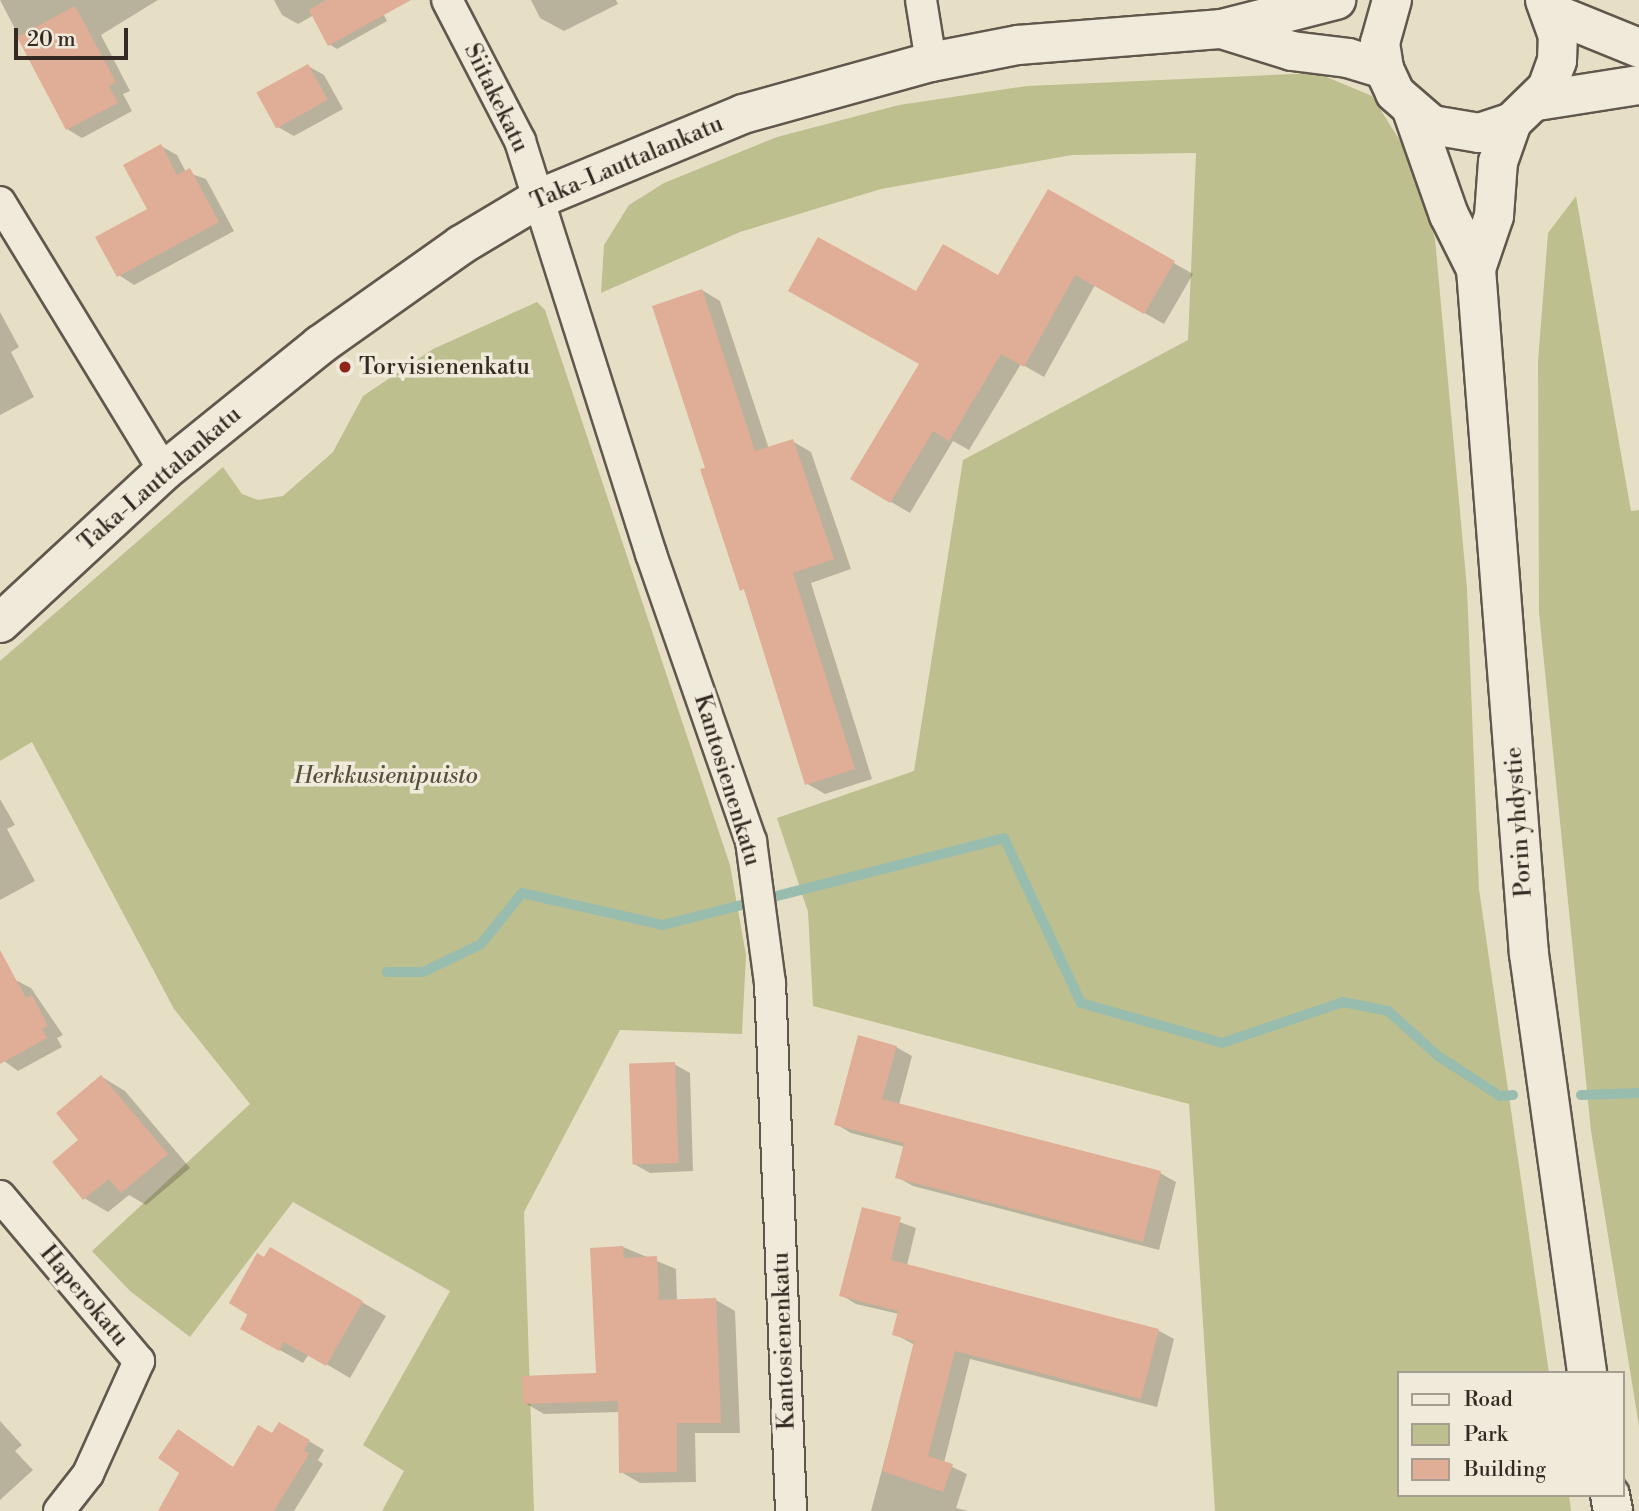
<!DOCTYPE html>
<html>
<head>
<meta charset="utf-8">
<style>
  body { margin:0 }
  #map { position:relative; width:1639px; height:1511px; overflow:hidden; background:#e7dfc5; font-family:"Libre Bodoni",serif }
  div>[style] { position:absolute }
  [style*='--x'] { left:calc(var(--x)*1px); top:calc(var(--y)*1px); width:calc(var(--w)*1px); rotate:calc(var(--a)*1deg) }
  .green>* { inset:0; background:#bebf8f }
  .shadow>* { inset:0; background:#0003 }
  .stream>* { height:10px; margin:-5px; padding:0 5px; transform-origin:5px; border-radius:5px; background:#98bdae }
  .building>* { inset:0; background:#e0ad96; transform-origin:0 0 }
  .roads { filter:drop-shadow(2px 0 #62574c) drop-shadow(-2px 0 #62574c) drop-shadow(0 2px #62574c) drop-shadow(0 -2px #62574c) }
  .street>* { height:30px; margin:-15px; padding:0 15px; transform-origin:15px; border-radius:15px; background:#efead9 }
  .secondary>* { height:38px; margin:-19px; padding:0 19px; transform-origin:19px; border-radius:19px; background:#efead9 }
  .dots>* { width:19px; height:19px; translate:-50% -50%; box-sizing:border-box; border:4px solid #efead9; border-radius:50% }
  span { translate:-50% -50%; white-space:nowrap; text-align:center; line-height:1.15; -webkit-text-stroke:7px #efead9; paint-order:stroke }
  .street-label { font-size:23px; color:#352a23 }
  .poi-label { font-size:23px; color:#352a23 }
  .left { translate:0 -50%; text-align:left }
  .park-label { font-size:23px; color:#574f3e; font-style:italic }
  .legend { position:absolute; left:1397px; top:1371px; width:228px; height:126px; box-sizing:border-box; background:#efead9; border:2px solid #a59d90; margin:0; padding:9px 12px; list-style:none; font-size:21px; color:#352a23 }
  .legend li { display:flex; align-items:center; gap:14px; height:35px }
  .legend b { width:35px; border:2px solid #a59d90 }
  .scale { position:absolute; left:14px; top:28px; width:114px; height:32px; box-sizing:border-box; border:4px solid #352a23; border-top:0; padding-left:9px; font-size:21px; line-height:24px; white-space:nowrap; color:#352a23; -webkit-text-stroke:5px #efead9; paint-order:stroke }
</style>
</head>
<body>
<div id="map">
  <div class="green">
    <div style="clip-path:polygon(1317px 73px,1372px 96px,1412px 160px,1435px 239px,1467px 588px,1479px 889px,1549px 1373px,1399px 1373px,1399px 1495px,1569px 1495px,1571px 1511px,1215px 1511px,1189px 1104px,813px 1006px,808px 912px,777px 818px,914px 771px,963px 460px,1188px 340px,1196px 153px,1072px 155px,881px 189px,740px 232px,601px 293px,604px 245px,629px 205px,664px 183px,777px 137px,899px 105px,1027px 86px)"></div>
    <div style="clip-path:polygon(1576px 196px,1631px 511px,1639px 510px,1639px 1426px,1591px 1131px,1539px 612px,1538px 362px,1548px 233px)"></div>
    <div style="clip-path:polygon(537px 302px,545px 310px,730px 865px,746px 955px,742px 1034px,620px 1030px,524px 1212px,534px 1511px,382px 1511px,404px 1471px,363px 1445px,450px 1291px,293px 1202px,190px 1337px,130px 1291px,92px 1251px,250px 1104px,174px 1009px,32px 742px,0 761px,0 661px,223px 467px,242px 494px,258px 500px,283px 496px,333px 452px,363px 396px,433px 349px)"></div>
  </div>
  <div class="shadow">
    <div style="clip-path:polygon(0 0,158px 0,101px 35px,130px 91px,123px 94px,132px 111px,82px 138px,67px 129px)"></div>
    <div style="clip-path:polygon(274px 0,376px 0,387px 21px,337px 49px,329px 44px,314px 15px,298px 24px,282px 15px)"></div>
    <div style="clip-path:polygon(531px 0,616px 0,618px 4px,564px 31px,540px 18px)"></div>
    <div style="clip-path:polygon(308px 66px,324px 75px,343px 109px,294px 136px,278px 127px)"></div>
    <div style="clip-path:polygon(161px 146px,177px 155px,186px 172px,206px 179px,234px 231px,134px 285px,119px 275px,150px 209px)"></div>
    <div style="clip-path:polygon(1048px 191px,1193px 274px,1164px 324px,1095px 285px,1044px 377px,1021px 364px,969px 450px,953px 441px,910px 513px,852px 479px,921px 364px,916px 293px,999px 277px)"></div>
    <div style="clip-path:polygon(702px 290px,720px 301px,769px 449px,792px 441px,811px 452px,851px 569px,811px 583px,872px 779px,825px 794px,806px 783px,654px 307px)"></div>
    <div style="clip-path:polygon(0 312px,19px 347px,11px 352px,34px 397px,0 415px)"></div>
    <div style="clip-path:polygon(0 799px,15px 825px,7px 829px,35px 881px,0 900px)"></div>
    <div style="clip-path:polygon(0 972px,31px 988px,63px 1035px,57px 1038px,62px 1047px,18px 1071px,0 1058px)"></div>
    <div style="clip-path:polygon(896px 1047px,912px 1056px,899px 1105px,1160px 1173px,1176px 1182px,1159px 1250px,913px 1186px,897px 1177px,905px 1147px,851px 1133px,836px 1124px)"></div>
    <div style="clip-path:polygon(674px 1064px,690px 1073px,693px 1171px,650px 1173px,634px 1164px)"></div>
    <div style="clip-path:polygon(102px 1077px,125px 1091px,190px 1168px,146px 1205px,129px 1195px,108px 1212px,84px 1198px,81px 1140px)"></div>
    <div style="clip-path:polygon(863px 1209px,916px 1228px,907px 1265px,1159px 1331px,1174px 1339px,1157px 1407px,970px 1359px,944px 1463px,967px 1474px,956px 1508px,968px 1511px,871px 1511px,915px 1345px,894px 1334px,899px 1314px,856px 1304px,841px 1295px)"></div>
    <div style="clip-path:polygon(623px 1247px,676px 1269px,677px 1301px,716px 1300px,735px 1311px,740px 1433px,695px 1433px,696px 1482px,640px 1483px,621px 1472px,620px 1412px,544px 1414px,525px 1403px,598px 1375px)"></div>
    <div style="clip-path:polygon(270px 1249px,386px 1316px,350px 1378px,309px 1354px,303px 1363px,242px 1329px)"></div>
    <div style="clip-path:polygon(0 1421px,22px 1445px,15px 1451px,33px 1470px,0 1500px)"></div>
    <div style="clip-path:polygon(280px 1424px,324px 1450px,318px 1460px,323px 1464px,294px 1511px,160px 1511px,234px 1468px,273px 1436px)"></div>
  </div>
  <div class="stream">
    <div style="--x:387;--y:972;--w:36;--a:0"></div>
    <div style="--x:423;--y:972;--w:64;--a:-25.8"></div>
    <div style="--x:481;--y:944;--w:65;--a:-51.2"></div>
    <div style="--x:522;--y:893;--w:145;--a:12.8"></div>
    <div style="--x:663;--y:925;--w:352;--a:-14.3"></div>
    <div style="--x:1004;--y:838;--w:182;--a:65"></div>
    <div style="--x:1081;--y:1003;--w:147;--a:15.8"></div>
    <div style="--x:1222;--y:1043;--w:128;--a:-18.7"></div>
    <div style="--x:1343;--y:1002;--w:46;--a:11.3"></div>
    <div style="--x:1388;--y:1011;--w:67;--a:42"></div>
    <div style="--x:1438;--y:1056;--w:74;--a:32.8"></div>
    <div style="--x:1500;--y:1096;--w:13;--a:-4"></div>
    <div style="--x:1581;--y:1095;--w:58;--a:-2"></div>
  </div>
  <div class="building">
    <div style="clip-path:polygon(326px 0,411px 0,328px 46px,309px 10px)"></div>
    <div style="clip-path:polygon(75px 6px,116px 82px,109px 86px,118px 103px,66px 130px,17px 37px)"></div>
    <div style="left:308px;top:64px;width:41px;height:59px;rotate:61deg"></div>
    <div style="clip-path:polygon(161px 144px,177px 175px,190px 168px,219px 222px,117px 277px,95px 237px,147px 209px,123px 165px)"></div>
    <div style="clip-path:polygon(1048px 189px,1175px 261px,1144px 314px,1075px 275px,1024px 367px,1001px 354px,949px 441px,933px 431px,890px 503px,850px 479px,919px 364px,788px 291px,818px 237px,916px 291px,943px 244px,998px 275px)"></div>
    <div style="clip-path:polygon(702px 289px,755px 451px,793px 439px,834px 559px,793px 573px,855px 769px,805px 785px,744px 589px,740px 591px,700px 469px,705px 468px,652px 306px)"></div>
    <div style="clip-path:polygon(0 950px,26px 998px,32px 995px,48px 1026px,42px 1029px,47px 1038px,0 1064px)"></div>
    <div style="clip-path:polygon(858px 1035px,897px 1046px,882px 1099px,1161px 1171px,1143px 1242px,895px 1178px,904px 1143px,834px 1125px)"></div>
    <div style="left:675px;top:1062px;width:101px;height:46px;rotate:88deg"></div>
    <div style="clip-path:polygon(101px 1075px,168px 1154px,121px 1193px,109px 1179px,83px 1200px,52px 1162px,78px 1140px,56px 1113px)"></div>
    <div style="clip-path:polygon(862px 1207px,901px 1217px,891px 1260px,1159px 1329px,1141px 1399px,955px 1351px,928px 1456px,953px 1464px,943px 1492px,882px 1471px,914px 1341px,892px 1335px,898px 1311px,839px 1296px)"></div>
    <div style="clip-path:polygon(623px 1246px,624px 1258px,657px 1256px,659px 1300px,716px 1298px,721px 1423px,677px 1423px,677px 1472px,619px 1473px,618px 1401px,523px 1404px,522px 1376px,596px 1373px,590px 1248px)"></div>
    <div style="clip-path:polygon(270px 1247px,363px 1301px,326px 1366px,284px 1342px,279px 1351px,240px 1329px,248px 1315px,229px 1303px,257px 1253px,264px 1257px)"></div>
    <div style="clip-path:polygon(279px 1422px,310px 1440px,304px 1450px,309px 1454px,274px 1511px,158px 1511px,179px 1473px,158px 1458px,178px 1429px,233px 1467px,258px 1425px,272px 1433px)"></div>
  </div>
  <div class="roads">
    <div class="street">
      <div style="--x:447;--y:0;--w:159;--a:62.6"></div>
      <div style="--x:520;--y:141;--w:433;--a:72.4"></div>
      <div style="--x:651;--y:554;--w:304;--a:70.8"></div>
      <div style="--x:751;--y:841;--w:143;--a:82.4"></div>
      <div style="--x:770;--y:983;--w:528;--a:87.72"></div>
      <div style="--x:921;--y:0;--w:63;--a:80.8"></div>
      <div style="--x:0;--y:202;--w:315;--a:58.6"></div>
      <div style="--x:0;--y:1196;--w:216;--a:49.9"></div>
      <div style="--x:139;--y:1361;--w:124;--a:114.3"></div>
      <div style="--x:88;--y:1474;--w:47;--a:128.1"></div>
    </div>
    <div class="secondary">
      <div style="--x:1392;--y:0;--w:45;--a:105.6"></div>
      <div style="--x:1380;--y:43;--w:26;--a:81"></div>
      <div style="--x:1384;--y:69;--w:26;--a:65"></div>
      <div style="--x:1395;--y:93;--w:49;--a:40.9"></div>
      <div style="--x:1432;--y:125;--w:48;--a:9.7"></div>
      <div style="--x:1479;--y:133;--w:35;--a:-18"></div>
      <div style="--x:1512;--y:122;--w:49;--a:-44.2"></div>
      <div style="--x:1547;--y:88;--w:29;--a:-70"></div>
      <div style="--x:1557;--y:61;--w:25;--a:-88"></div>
      <div style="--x:1558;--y:36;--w:38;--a:-110"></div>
      <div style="--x:1553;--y:13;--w:93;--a:22.1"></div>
      <div style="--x:1222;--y:29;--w:73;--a:17.4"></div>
      <div style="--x:1292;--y:51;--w:56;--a:7.1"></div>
      <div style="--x:1348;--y:58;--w:38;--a:17"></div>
      <div style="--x:1537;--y:101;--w:103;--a:-8.9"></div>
      <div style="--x:1413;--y:113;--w:108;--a:70.6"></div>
      <div style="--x:1449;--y:215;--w:60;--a:63.4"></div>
      <div style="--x:1476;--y:269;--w:687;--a:85.58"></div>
      <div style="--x:1529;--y:954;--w:423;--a:82.1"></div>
      <div style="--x:1476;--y:269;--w:56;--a:-71.2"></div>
      <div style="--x:1494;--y:216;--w:54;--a:-85.8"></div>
      <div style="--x:1498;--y:162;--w:42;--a:-70.7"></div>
      <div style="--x:0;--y:623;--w:224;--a:-42.8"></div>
      <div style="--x:164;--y:471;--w:201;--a:-38.9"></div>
      <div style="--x:320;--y:345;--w:173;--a:-35.3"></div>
      <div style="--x:461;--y:245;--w:90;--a:-30.9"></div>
      <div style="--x:538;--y:199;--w:222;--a:-22.5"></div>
      <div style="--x:743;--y:114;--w:195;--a:-15.5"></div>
      <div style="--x:931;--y:62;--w:89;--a:-11.1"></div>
      <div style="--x:1018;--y:45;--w:205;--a:-4.5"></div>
      <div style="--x:1222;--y:29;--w:118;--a:-14.3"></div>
      <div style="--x:1610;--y:1495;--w:16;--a:79"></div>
    </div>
  </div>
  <div class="dots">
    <div style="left:345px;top:367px;background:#8f2418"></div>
  </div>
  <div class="street-label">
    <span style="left:496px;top:98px;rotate:64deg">Siitakekatu</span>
    <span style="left:627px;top:163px;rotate:-23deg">Taka-Lauttalankatu</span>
    <span style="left:160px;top:479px;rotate:-41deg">Taka-Lauttalankatu</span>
    <span style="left:727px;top:780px;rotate:73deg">Kantosienenkatu</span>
    <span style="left:1519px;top:822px;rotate:-94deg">Porin yhdystie</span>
    <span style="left:84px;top:1296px;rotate:50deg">Haperokatu</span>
    <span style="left:784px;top:1341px;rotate:-92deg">Kantosienenkatu</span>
  </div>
  <div class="poi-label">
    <span class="left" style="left:359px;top:367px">Torvisienenkatu</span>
  </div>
  <div class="park-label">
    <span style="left:386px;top:776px">Herkkusienipuisto</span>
  </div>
  <ul class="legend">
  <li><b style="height:9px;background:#efead9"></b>Road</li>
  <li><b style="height:19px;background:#bebf8f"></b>Park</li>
  <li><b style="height:19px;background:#e0ad96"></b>Building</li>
  </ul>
  <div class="scale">20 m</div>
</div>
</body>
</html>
